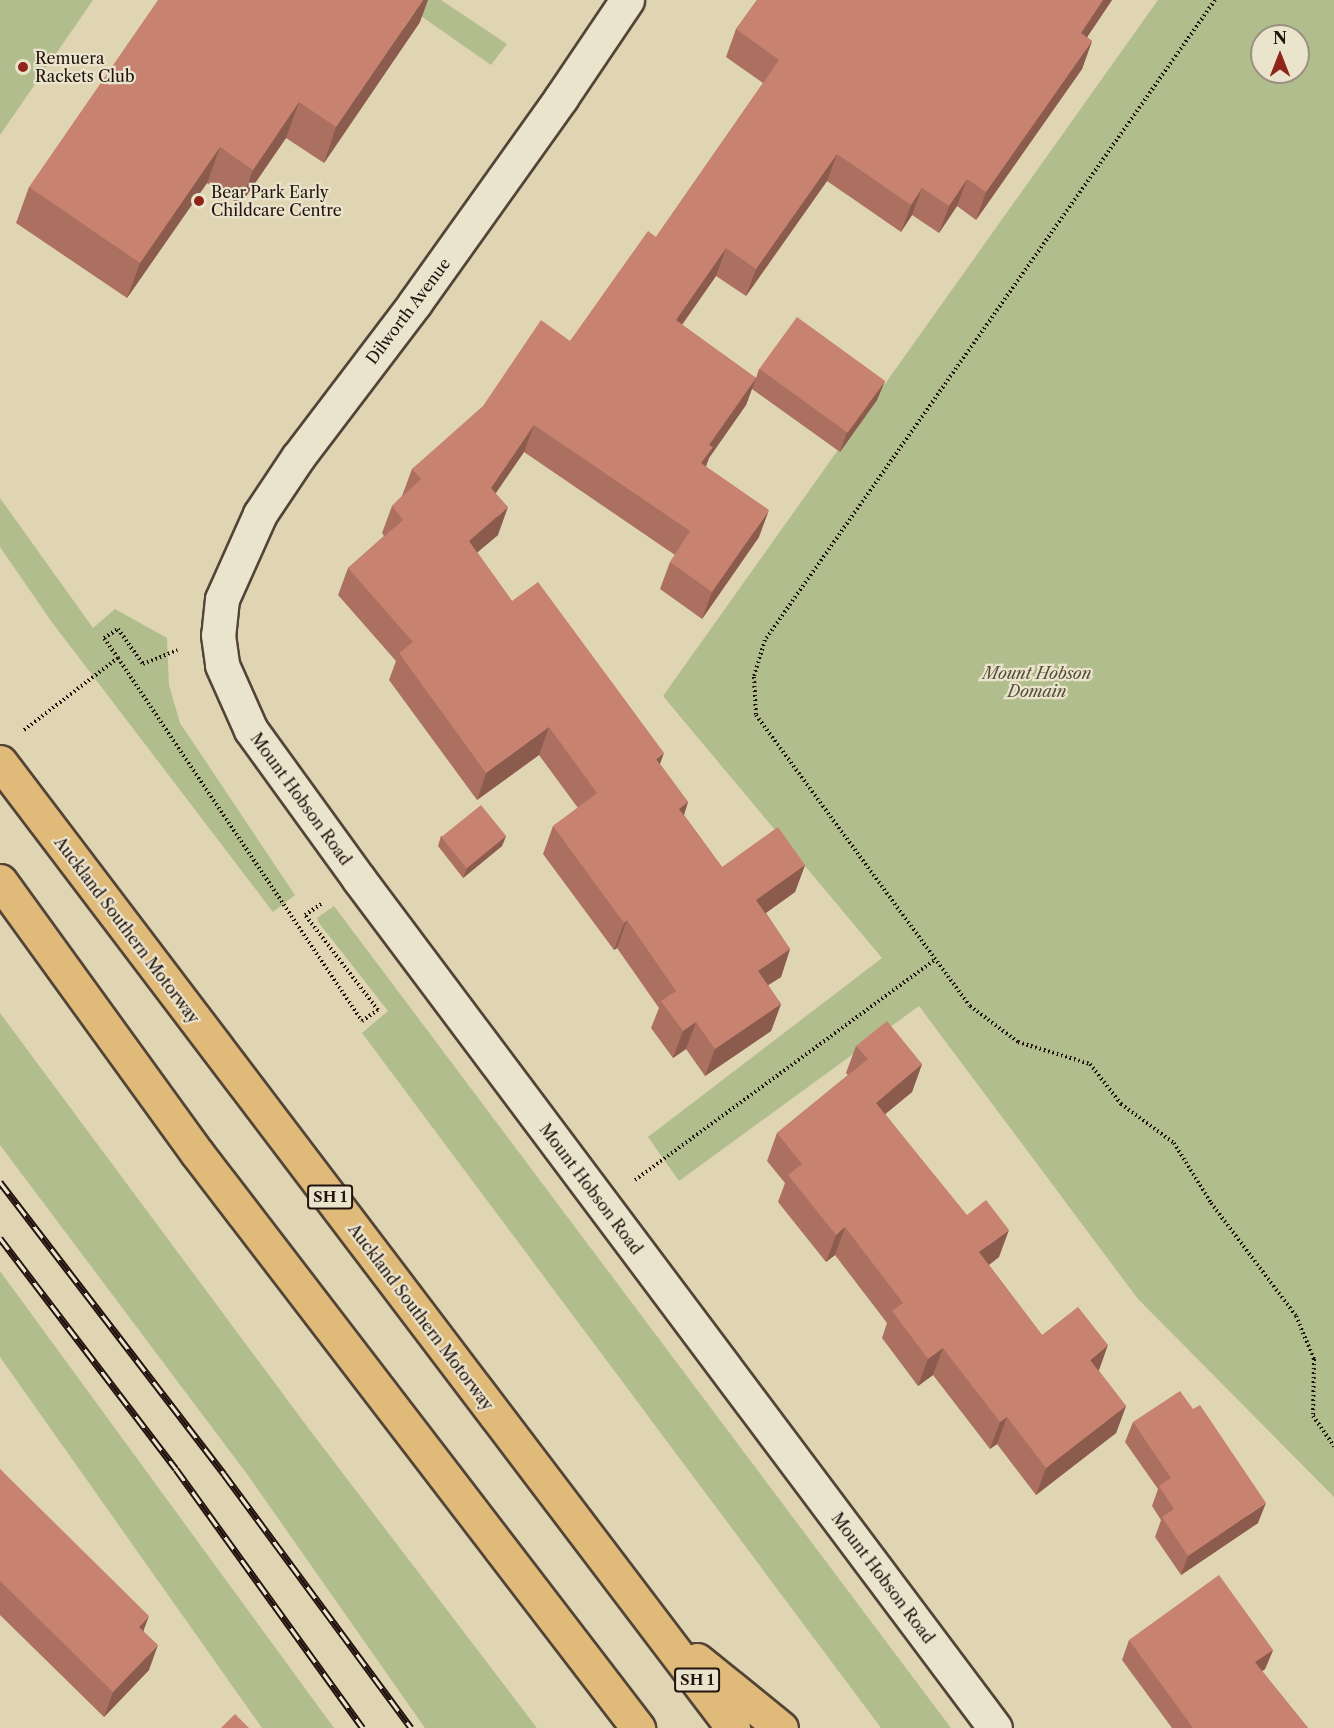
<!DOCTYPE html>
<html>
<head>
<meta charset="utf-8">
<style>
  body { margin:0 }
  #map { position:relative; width:1334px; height:1728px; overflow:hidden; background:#e0d5b2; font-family:"Libre Caslon Text",serif }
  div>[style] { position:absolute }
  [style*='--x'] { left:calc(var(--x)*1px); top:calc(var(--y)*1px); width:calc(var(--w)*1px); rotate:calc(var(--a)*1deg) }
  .green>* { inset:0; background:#b1bd8d }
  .path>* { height:4px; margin-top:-2px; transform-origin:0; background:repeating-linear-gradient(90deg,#22130e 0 1.5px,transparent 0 4.5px) }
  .roads { filter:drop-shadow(2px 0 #524437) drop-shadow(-2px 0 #524437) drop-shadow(0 2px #524437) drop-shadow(0 -2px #524437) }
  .minor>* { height:33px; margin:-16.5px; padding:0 16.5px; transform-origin:16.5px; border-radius:16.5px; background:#ebe4cd }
  .motorway>* { height:33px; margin:-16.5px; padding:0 16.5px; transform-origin:16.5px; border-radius:16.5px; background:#e0ba79 }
  .rail>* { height:7px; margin-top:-3.5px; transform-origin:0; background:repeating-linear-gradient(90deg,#ebe4cd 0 14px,#22130e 0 28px); box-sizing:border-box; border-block:2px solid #22130e }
  .wall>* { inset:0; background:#ab7060 }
  .shaded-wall>* { inset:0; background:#8b5b4e }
  .building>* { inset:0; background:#c78270; transform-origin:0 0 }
  .dots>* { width:16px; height:16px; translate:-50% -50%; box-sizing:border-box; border:3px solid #ebe4cd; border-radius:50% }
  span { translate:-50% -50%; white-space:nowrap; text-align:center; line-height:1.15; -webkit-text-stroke:4.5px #ebe4cd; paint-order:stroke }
  .shield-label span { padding:2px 4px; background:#ebe4cd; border:2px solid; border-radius:4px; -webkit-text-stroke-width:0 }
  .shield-label { font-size:15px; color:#22130e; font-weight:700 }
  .poi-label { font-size:16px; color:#22130e }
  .left { translate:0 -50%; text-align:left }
  .street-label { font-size:16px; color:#22130e }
  .park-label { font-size:16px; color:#544e3a; font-style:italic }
  .north { position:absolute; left:1250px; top:24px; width:60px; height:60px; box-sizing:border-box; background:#ebe4cd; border:2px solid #9b9081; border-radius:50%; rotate:0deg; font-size:16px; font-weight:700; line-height:24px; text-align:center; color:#22130e }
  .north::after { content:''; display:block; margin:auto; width:21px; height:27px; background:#8f2418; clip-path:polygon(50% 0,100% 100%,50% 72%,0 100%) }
</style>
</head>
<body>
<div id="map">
  <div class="green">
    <div style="clip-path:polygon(0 0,93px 0,0 135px)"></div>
    <div style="clip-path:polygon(398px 0,441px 0,507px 44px,491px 65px)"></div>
    <div style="clip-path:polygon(evenodd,1158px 0,1334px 0,1334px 1497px,1138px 1299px,919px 1006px,679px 1181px,648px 1137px,882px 958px,663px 696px,1158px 0,1262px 36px,1298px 36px,1298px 72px,1262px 72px,1262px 36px)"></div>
    <div style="clip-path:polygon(0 498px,93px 628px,115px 609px,167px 638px,169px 685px,180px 723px,295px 895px,273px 912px,51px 621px,0 547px)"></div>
    <div style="clip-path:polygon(334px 906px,951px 1728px,881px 1728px,362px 1033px,388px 1011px,319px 923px,317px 918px)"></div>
    <div style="clip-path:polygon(0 1013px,309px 1429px,537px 1728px,425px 1728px,247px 1474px,0 1145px)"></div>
    <div style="clip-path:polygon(0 1271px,334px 1728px,262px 1728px,0 1357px)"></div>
  </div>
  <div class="path">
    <div style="--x:1215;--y:0;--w:782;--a:125.11"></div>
    <div style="--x:765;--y:640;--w:39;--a:107"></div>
    <div style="--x:754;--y:677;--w:38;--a:87"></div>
    <div style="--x:756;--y:715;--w:361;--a:53.7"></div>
    <div style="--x:970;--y:1006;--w:60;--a:36.9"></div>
    <div style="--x:1018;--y:1042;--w:75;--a:17"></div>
    <div style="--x:1090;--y:1064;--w:51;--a:52.2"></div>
    <div style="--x:1121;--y:1104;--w:66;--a:36.3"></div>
    <div style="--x:1174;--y:1143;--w:70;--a:58.3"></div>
    <div style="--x:1211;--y:1203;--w:141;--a:53"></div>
    <div style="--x:1296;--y:1316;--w:47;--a:67.3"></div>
    <div style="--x:1314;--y:1359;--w:57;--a:91"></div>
    <div style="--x:1313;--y:1416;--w:37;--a:55"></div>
    <div style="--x:118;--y:658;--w:24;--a:-125"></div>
    <div style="--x:104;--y:638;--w:17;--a:-33"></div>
    <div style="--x:118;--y:629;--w:43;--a:54.5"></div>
    <div style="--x:143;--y:664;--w:37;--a:-22"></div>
    <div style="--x:24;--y:730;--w:118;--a:-37.5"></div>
    <div style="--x:118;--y:658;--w:437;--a:56.1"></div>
    <div style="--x:362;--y:1021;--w:19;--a:-35"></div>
    <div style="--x:378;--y:1010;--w:120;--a:-127.5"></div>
    <div style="--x:305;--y:915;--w:22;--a:-34"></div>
    <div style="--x:635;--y:1180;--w:371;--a:-36.3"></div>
  </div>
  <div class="roads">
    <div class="minor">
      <div style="--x:627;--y:0;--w:118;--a:124"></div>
      <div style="--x:561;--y:98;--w:252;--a:125.5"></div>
      <div style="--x:415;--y:303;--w:193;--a:127.2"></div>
      <div style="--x:298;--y:457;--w:69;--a:123.7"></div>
      <div style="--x:260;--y:514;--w:93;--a:114.1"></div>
      <div style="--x:222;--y:599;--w:36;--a:96"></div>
      <div style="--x:218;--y:635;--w:30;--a:82"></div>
      <div style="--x:222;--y:665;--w:71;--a:66"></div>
      <div style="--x:251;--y:730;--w:183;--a:54.1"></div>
      <div style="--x:358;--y:878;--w:1062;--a:53.15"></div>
    </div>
    <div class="motorway">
      <div style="--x:0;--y:762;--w:1213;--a:52.81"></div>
      <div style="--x:0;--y:881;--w:336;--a:54.1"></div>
      <div style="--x:197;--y:1153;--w:725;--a:52.51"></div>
      <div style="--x:697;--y:1660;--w:108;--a:39"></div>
    </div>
  </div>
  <div class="rail">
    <div style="--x:0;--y:1182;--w:368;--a:52.5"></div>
    <div style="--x:224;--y:1474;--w:315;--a:53.6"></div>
    <div style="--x:0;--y:1238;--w:290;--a:52.7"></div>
    <div style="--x:176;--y:1469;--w:319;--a:54.2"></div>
  </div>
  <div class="wall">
    <div style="clip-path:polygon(757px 0,1112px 0,1087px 37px,1092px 41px,1082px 69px,976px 220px,957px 206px,939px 233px,912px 215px,901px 232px,827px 181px,746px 296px,716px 276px,682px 325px,756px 378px,759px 369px,885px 381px,877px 400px,840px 452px,752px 389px,746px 405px,709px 458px,706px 466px,759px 537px,702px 619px,660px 589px,670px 562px,675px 555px,524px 452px,495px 493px,498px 535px,477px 552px,512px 601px,660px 764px,688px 802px,684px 815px,722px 867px,805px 865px,795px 892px,766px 913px,790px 949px,781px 977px,768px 985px,781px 1004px,771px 1031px,705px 1076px,686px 1049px,673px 1058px,651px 1028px,659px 1008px,617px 948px,614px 950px,543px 854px,553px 826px,578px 808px,539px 755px,477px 800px,389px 680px,396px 661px,338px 595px,348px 568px,384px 536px,382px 533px,392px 506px,402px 496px,412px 469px,570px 341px,656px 237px,763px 83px,726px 57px,736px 29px)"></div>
    <div style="clip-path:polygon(420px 22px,324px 163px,286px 138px,240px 205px,207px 183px,127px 298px,16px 223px,29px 187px)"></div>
    <div style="clip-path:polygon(441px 836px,506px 836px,502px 846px,463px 878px,438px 846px)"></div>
    <div style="clip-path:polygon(856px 1046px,922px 1064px,912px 1092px,885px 1114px,999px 1257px,989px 1265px,1042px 1335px,1099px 1371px,1126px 1406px,1116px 1433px,1036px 1495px,997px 1444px,990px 1449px,933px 1375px,918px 1386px,882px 1338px,887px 1323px,835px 1255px,826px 1262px,778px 1202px,785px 1183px,767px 1161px,777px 1133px,848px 1075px,846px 1073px)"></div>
    <div style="clip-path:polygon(1133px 1422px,1258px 1523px,1181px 1575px,1155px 1537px,1161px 1520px,1152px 1506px,1158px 1489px,1125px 1442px)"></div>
    <div style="clip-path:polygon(0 1469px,144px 1631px,149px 1670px,104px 1717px,0 1615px)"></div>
    <div style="clip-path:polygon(1129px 1640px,1273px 1650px,1265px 1669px,1262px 1671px,1308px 1728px,1172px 1728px,1122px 1660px)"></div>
  </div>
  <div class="shaded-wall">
    <div style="clip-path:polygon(423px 0,428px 0,420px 22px,324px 163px,336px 127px)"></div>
    <div style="clip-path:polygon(1103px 0,1112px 0,1071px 61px,1081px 33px)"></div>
    <div style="clip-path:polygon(1092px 41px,1082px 69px,976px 220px,986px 192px)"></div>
    <div style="clip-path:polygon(299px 102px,286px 138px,240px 205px,253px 170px)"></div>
    <div style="clip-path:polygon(220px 147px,207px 183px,127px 298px,140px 263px)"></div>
    <div style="clip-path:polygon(837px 154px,827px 181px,746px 296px,756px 269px)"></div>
    <div style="clip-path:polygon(967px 179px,957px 206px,939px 233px,949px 206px)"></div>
    <div style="clip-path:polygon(922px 188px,912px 215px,901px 232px,911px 205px)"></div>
    <div style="clip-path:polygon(726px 248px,716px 276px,666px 347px,676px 320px)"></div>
    <div style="clip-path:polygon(756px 378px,746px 405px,709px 458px,703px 474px,701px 463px,709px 445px)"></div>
    <div style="clip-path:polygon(885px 381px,877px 400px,840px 452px,847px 432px)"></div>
    <div style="clip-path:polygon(534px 425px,524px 452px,481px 515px,491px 488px)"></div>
    <div style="clip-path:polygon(508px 507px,498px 535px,459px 568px,469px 541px)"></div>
    <div style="clip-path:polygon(769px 510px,759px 537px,702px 619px,712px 592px)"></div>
    <div style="clip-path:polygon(549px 727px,539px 755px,477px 800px,486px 773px)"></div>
    <div style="clip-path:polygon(664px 753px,654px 780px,656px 759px)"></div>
    <div style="clip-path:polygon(688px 802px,679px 829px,679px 809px)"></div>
    <div style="clip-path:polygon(506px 836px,502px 846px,463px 878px,467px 868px)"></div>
    <div style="clip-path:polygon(805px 865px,795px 892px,746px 927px,756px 900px)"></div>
    <div style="clip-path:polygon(627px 920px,617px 948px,614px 950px,624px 923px)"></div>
    <div style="clip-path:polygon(790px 949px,781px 977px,748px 998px,758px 971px)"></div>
    <div style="clip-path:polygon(781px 1004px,771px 1031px,705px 1076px,715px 1049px)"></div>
    <div style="clip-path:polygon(696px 1022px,686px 1049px,673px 1058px,683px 1031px)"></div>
    <div style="clip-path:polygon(922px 1064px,912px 1092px,866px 1130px,876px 1103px)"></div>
    <div style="clip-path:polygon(845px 1227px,835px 1255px,826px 1262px,836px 1235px)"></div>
    <div style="clip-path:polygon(1009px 1230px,999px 1257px,969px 1280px,979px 1252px)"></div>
    <div style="clip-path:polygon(1108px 1345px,1098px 1373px,1090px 1360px)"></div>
    <div style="clip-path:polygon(943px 1348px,933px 1375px,918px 1386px,928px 1359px)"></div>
    <div style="clip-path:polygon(1126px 1406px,1116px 1433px,1036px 1495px,1046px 1468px)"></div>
    <div style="clip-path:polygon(1007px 1417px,997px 1444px,990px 1449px,1000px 1422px)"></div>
    <div style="clip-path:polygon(1266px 1503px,1258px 1523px,1181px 1575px,1188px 1556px)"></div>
    <div style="clip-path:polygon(149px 1616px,140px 1640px,139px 1627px)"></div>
    <div style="clip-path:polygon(158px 1645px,149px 1670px,104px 1717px,113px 1692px)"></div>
    <div style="clip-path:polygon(1273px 1650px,1265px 1669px,1248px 1682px,1255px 1662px)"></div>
  </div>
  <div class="building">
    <div style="clip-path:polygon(158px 0,423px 0,336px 127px,299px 102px,253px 170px,220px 147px,140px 263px,29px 187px)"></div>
    <div style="clip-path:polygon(757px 0,1103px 0,1081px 33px,1092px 41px,986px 192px,967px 179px,949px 206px,922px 188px,911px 205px,837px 154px,756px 269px,726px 248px,676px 320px,756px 378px,709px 445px,713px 447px,701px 463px,769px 510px,712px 592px,670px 562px,690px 531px,534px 425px,491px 488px,508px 507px,469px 541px,512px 601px,538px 582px,664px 753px,656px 759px,688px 802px,679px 809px,722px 867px,778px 827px,805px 865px,756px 900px,790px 949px,758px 971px,781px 1004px,715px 1049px,696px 1022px,683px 1031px,661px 1001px,676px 991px,627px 920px,624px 923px,553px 826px,597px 793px,549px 727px,486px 773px,399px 653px,413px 642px,348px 568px,403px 520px,392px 506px,421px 479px,412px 469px,483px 406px,541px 320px,570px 341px,648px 231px,656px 237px,779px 60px,736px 29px)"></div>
    <div style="left:797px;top:317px;width:109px;height:64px;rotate:36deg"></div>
    <div style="left:481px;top:805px;width:40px;height:51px;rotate:51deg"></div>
    <div style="clip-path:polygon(887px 1021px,922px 1064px,876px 1103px,967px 1215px,986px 1200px,1009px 1230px,979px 1252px,1042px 1335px,1078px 1307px,1108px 1345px,1090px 1360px,1126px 1406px,1046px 1468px,1007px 1417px,1000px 1422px,943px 1348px,928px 1359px,892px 1311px,903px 1303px,845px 1227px,836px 1235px,788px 1175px,802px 1164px,777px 1133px,868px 1059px,856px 1046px)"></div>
    <div style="clip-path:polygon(1180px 1391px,1193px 1409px,1200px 1405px,1266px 1503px,1188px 1556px,1162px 1517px,1174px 1509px,1159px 1486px,1171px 1478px,1133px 1422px)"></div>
    <div style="clip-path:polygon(0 1469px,149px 1616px,139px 1627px,158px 1645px,113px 1692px,0 1581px)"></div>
    <div style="clip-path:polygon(1219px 1575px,1273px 1650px,1255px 1662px,1308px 1728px,1193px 1728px,1129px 1640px)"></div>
    <div style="clip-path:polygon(235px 1714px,249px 1728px,221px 1728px)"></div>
  </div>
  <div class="dots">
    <div style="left:23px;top:67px;background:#8f2418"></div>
    <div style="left:199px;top:201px;background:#8f2418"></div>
  </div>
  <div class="shield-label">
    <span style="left:330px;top:1197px">SH 1</span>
    <span style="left:697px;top:1680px">SH 1</span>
  </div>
  <div class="poi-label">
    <span class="left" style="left:35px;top:67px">Remuera<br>Rackets Club</span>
    <span class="left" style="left:211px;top:201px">Bear Park Early<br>Childcare Centre</span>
  </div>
  <div class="street-label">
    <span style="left:408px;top:311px;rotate:-53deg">Dilworth Avenue</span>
    <span style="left:301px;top:799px;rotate:54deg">Mount Hobson Road</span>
    <span style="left:127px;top:930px;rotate:53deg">Auckland Southern Motorway</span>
    <span style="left:591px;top:1189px;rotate:53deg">Mount Hobson Road</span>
    <span style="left:421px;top:1317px;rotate:53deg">Auckland Southern Motorway</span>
    <span style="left:883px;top:1578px;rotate:53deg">Mount Hobson Road</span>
  </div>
  <div class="park-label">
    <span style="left:1037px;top:682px">Mount Hobson<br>Domain</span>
  </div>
  <div class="north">N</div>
</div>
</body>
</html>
